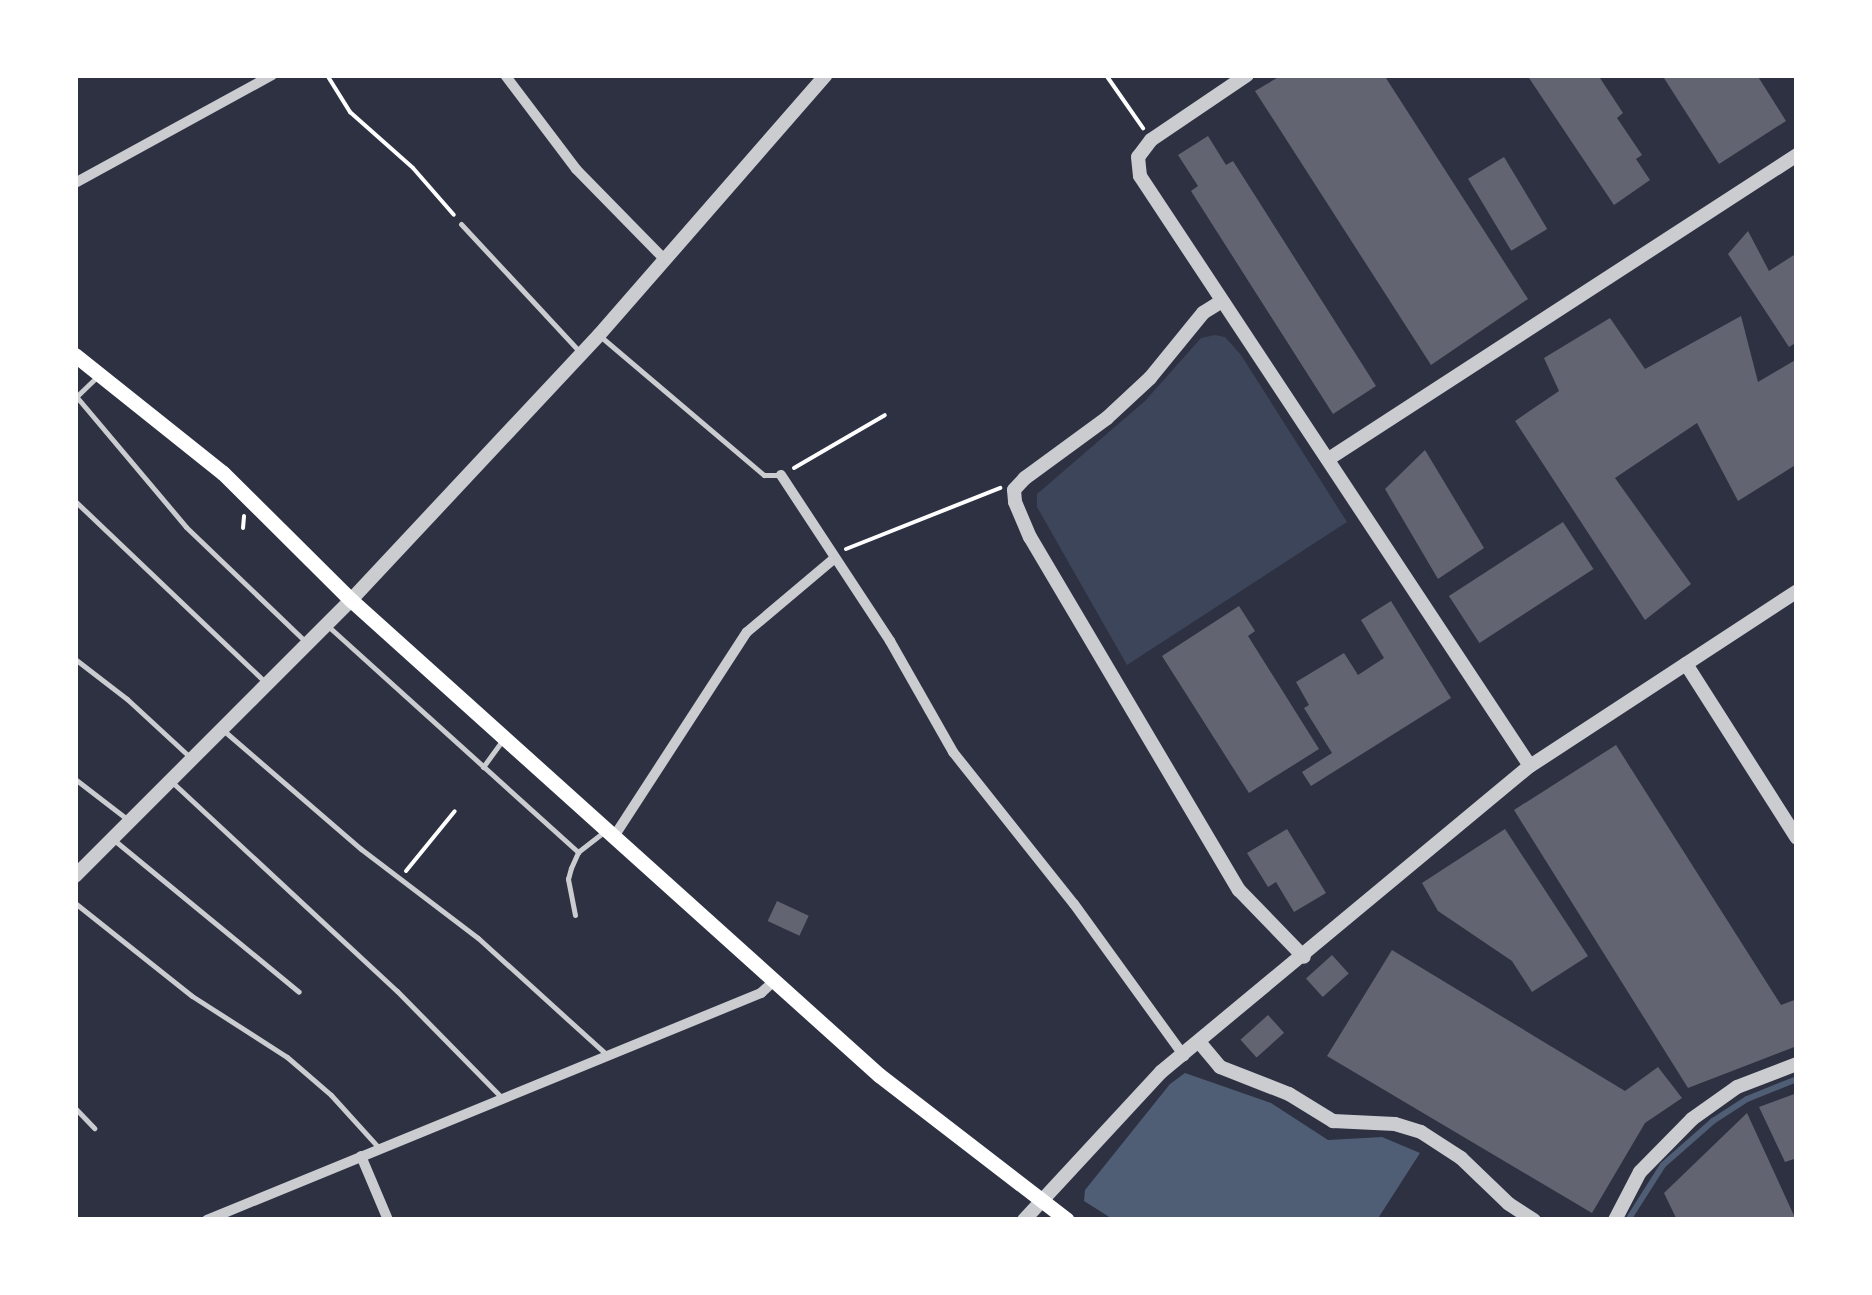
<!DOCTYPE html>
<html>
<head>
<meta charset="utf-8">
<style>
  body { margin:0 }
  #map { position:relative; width:1872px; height:1295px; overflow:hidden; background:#2d3142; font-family:"Work Sans",sans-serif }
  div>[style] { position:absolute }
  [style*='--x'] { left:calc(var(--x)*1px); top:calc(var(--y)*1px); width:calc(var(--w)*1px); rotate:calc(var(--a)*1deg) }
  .green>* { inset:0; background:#3c4559 }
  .water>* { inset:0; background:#4f5d75 }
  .stream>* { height:6px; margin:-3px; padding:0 3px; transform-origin:3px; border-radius:3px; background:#4f5d75 }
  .building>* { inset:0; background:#626471; transform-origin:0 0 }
  .path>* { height:4px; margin:-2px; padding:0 2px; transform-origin:2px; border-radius:2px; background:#fff }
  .service>* { height:5px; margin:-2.5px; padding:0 2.5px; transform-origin:2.5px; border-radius:2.5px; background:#caccd0 }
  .minor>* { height:10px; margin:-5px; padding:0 5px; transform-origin:5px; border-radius:5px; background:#caccd0 }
  .tertiary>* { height:14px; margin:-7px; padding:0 7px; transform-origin:7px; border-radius:7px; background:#caccd0 }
  .secondary>* { height:15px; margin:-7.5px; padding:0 7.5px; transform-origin:7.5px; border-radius:7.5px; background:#fff }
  span { translate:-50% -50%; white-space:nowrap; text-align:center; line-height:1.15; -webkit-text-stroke:10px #fff; paint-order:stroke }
  .frame { position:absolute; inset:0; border:78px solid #fff; pointer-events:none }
</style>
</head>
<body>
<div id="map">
  <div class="green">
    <div style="clip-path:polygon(1215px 335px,1225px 337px,1241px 355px,1347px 522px,1127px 665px,1037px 507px,1037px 494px,1145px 401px,1201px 338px)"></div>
  </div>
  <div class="water">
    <div style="clip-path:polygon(1185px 1073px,1271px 1103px,1328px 1140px,1382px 1137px,1420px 1153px,1377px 1220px,1114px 1220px,1084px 1201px,1085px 1190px,1170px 1084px)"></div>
  </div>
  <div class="stream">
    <div style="--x:1628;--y:1220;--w:65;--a:-57.5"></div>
    <div style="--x:1663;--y:1165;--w:67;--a:-41.3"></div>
    <div style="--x:1713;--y:1121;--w:40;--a:-32.9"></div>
    <div style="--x:1747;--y:1099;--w:54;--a:-21.8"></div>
  </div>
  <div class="building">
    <div style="clip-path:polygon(1282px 75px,1384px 75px,1528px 299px,1431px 365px,1255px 91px)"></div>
    <div style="clip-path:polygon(1527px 75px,1598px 75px,1623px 113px,1617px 118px,1642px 155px,1636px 159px,1650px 180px,1614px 205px)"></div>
    <div style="clip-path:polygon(1662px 75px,1757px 75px,1786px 121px,1719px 164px)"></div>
    <div style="clip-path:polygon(1208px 136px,1226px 165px,1233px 161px,1376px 386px,1333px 414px,1191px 191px,1198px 186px,1178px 155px)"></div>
    <div style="left:1504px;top:157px;width:84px;height:42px;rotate:59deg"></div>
    <div style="clip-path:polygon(1748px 231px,1769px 271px,1797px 253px,1797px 342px,1789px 347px,1728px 254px)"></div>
    <div style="clip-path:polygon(1741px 316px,1758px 382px,1797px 359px,1797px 464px,1738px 501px,1697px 423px,1615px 478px,1691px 584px,1645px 620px,1515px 421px,1559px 391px,1544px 358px,1610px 318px,1645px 369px)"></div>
    <div style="clip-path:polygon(1425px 450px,1484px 548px,1438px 579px,1385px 489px)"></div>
    <div style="left:1563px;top:522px;width:56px;height:136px;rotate:57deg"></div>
    <div style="clip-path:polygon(1391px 601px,1451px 698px,1311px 786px,1302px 772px,1332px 753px,1304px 708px,1309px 705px,1296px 682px,1344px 653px,1358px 675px,1384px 658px,1361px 620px)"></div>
    <div style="clip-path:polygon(1239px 606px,1255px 631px,1248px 636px,1319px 749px,1249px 793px,1162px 656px)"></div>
    <div style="clip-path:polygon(1616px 745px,1781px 1005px,1797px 999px,1797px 1046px,1688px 1088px,1514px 810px)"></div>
    <div style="clip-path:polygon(1287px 829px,1326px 893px,1294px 912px,1276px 882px,1268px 887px,1247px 853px)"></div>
    <div style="clip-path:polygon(1505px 829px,1588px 956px,1532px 992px,1512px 961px,1438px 911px,1422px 883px)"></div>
    <div style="left:777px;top:901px;width:35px;height:22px;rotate:25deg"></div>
    <div style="clip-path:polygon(1392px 950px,1625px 1091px,1658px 1067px,1682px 1098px,1645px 1123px,1592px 1213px,1327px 1056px)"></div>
    <div style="left:1332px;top:955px;width:25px;height:35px;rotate:48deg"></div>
    <div style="left:1268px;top:1015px;width:24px;height:37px;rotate:48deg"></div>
    <div style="clip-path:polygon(1797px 1093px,1797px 1158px,1785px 1162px,1759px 1107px)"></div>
    <div style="clip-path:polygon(1747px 1113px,1796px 1220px,1677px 1220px,1664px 1193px)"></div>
  </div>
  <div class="path">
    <div style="--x:327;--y:75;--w:44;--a:58.1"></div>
    <div style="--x:350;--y:112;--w:84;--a:41.6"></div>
    <div style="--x:413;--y:168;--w:62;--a:48.9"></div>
    <div style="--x:1106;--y:75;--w:65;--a:55.1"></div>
    <div style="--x:794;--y:468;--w:105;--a:-30.2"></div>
    <div style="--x:243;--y:528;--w:12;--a:-85"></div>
    <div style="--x:846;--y:549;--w:166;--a:-21.6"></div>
    <div style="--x:406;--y:871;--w:77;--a:-50.8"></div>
  </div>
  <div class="service">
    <div style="--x:461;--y:224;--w:175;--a:47.1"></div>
    <div style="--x:600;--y:336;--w:215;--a:40.3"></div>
    <div style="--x:764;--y:475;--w:17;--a:0"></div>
    <div style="--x:75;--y:395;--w:172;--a:49.9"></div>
    <div style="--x:186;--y:527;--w:165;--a:43.8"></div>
    <div style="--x:75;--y:398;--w:32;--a:-44"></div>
    <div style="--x:75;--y:501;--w:264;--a:43.6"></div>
    <div style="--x:329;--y:627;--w:336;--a:42.1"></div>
    <div style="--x:75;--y:659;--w:66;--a:37.6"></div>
    <div style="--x:127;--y:699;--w:87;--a:42.7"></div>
    <div style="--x:223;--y:730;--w:182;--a:40.8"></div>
    <div style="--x:361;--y:849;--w:147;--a:37.3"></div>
    <div style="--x:478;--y:938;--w:173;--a:42.2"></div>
    <div style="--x:483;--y:767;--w:34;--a:-54"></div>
    <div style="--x:75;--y:779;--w:66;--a:37.6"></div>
    <div style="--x:172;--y:782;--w:307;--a:42.9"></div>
    <div style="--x:397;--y:991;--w:150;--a:45.5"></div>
    <div style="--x:114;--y:840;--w:239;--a:39.4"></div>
    <div style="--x:75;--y:903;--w:149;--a:38.5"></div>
    <div style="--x:192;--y:996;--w:113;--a:32.7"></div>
    <div style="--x:287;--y:1057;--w:58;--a:40.8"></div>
    <div style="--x:331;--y:1095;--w:72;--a:47.8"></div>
    <div style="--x:575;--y:915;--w:37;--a:-101"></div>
    <div style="--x:568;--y:879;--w:11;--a:-75"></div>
    <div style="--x:571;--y:868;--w:17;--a:-66"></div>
    <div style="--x:578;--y:852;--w:31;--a:-38"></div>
    <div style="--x:75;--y:1108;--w:28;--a:46"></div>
  </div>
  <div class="minor">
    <div style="--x:505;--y:75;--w:118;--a:52.9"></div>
    <div style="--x:576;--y:169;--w:126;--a:45.6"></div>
    <div style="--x:75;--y:183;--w:225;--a:-28.7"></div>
    <div style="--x:781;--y:475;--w:199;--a:56.7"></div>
    <div style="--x:890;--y:641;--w:128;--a:60.4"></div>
    <div style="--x:953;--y:752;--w:194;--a:51.5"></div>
    <div style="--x:1074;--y:904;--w:188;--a:54.1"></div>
    <div style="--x:615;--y:835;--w:242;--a:-57"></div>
    <div style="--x:747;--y:632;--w:115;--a:-40.1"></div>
    <div style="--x:361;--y:1156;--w:69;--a:67.1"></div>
    <div style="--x:207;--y:1220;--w:599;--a:-22.28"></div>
    <div style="--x:761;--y:993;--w:19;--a:-43"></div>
  </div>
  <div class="tertiary">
    <div style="--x:1247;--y:75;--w:116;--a:145.9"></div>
    <div style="--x:1151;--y:140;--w:21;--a:127"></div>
    <div style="--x:1138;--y:157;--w:19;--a:84"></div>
    <div style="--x:1140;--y:176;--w:707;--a:56.53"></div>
    <div style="--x:1222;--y:301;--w:22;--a:148"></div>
    <div style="--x:1203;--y:313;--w:84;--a:129.2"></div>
    <div style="--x:1150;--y:378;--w:59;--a:137.1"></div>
    <div style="--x:1107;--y:418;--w:102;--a:143.8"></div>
    <div style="--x:1025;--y:478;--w:16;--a:133"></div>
    <div style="--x:1014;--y:490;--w:12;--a:85"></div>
    <div style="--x:1015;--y:502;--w:38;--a:67"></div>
    <div style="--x:1030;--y:537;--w:410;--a:59.4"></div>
    <div style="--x:1239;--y:890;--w:93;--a:45.9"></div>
    <div style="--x:1330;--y:458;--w:557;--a:-32.98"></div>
    <div style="--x:1686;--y:664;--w:206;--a:57.5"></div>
    <div style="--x:75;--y:876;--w:390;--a:-45"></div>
    <div style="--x:351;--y:600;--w:363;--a:-46.9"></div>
    <div style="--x:599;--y:335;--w:345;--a:-48.9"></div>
    <div style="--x:1200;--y:1043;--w:31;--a:50"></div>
    <div style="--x:1220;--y:1067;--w:74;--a:21.4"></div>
    <div style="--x:1289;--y:1094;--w:52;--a:31.5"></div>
    <div style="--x:1333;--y:1121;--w:62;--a:2.8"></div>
    <div style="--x:1395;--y:1124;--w:27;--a:17"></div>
    <div style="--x:1421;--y:1132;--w:48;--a:33"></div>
    <div style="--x:1461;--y:1158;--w:66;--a:43.8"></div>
    <div style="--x:1509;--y:1204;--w:30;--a:33"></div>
    <div style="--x:1024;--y:1220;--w:202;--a:-47.2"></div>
    <div style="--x:1161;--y:1072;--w:479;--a:-39.7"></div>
    <div style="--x:1530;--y:766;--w:319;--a:-33.2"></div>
    <div style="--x:1615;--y:1220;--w:54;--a:-62.5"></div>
    <div style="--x:1640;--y:1172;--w:74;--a:-45.5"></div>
    <div style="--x:1692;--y:1119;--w:55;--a:-35.4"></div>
    <div style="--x:1737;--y:1087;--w:64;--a:-21"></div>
  </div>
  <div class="secondary">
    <div style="--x:75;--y:355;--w:189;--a:38.6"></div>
    <div style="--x:223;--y:473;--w:180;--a:44.8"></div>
    <div style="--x:351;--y:600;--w:710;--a:41.98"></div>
    <div style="--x:879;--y:1075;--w:237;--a:37.6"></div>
  </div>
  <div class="frame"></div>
</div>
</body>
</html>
